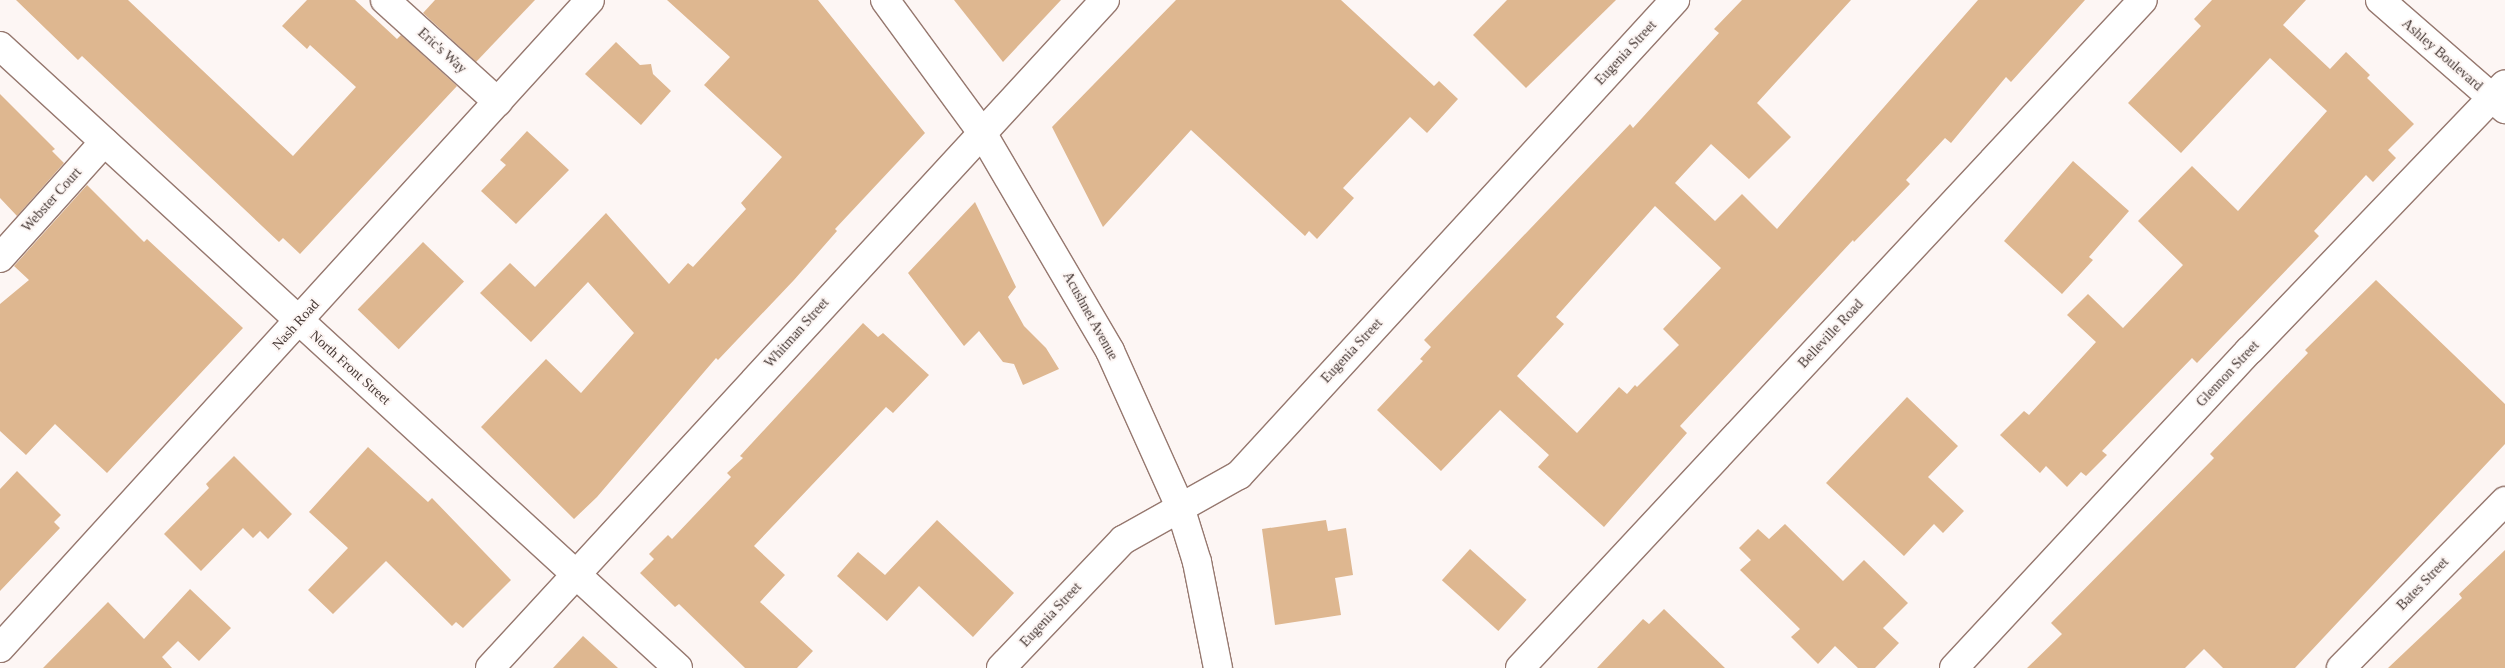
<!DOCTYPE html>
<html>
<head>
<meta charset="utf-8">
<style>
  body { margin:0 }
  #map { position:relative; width:2505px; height:668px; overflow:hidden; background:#fdf6f4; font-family:"Times New Roman",serif }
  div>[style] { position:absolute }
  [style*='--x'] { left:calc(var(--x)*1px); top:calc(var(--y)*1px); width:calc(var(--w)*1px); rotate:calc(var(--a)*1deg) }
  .building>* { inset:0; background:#deb790; transform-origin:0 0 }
  .roads { filter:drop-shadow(1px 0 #96786f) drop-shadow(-1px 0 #96786f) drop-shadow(0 1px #96786f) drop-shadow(0 -1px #96786f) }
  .minor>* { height:28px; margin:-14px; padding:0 14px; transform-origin:14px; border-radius:14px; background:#fff }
  .major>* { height:28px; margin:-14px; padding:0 14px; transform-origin:14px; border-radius:14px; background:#fff }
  span { translate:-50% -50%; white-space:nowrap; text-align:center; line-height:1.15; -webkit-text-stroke:4px #fdf6f4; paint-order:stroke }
  .street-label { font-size:14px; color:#443733 }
</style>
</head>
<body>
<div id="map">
  <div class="building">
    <div style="clip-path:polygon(16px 0,128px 0,293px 156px,356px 87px,310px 45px,307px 49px,282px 26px,307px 0,355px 0,397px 39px,401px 35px,457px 86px,300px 254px,283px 238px,279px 242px,82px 56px,78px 60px)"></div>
    <div style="clip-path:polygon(435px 0,535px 0,476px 62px,423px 13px)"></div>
    <div style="clip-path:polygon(667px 0,818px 0,925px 133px,835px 229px,837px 231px,794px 280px,718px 360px,716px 358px,597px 497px,574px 519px,481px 427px,546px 359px,581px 393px,634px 333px,588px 282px,531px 342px,480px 293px,510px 263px,535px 287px,606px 213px,669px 284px,688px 263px,693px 267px,746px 209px,741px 203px,782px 157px,704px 85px,730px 57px)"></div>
    <div style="clip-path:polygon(954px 0,1061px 0,1003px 62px)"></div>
    <div style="clip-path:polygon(1176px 0,1341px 0,1434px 86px,1439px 81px,1458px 99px,1427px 133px,1410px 117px,1343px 188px,1354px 198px,1317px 239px,1309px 231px,1305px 236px,1191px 130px,1103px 227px,1052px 127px)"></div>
    <div style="clip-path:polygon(1507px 0,1616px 0,1526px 88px,1473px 35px)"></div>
    <div style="clip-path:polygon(evenodd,1742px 0,1851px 0,1757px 103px,1791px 137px,1749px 179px,1711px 144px,1675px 183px,1715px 221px,1742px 194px,1777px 229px,1978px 0,2085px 0,2011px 82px,2006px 77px,1951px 143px,1945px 138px,1906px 180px,1910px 184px,1854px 242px,1853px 240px,1680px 426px,1687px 433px,1604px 527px,1538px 467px,1549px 455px,1500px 410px,1441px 471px,1377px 410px,1423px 361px,1420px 359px,1431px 347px,1424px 340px,1630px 124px,1633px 128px,1719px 33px,1714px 29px,1742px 0,1655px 206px,1721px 268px,1663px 329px,1679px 345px,1637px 387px,1635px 385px,1627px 394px,1619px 387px,1577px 433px,1517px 376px,1564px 324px,1556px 317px,1655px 206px)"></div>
    <div style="clip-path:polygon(2212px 0,2306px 0,2283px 25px,2330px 69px,2346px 52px,2370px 75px,2367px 78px,2414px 124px,2388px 150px,2396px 158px,2373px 182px,2366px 175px,2314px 231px,2319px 236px,2197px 363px,2192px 358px,2102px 451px,2107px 455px,2086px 476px,2081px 472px,2067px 487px,2046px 466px,2040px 473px,2000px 435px,2024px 411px,2029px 415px,2096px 342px,2067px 315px,2088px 294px,2123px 328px,2183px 265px,2138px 221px,2192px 166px,2238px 211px,2327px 111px,2270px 58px,2181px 153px,2128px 103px,2201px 26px,2194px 19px)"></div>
    <div style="clip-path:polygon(616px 42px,640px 65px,651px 64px,653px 74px,671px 91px,641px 125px,585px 74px)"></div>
    <div style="clip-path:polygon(0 94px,55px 149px,52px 151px,64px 163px,17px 216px,0 198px)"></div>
    <div style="clip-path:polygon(527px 131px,569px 170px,516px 224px,481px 191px,506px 165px,500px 160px)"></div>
    <div style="clip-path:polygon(2073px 161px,2129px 211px,2089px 257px,2093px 260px,2062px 294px,2004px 241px)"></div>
    <div style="clip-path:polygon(87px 185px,144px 242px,147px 239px,243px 328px,107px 473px,55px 424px,26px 455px,0 431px,0 304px,29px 280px,14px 266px)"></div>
    <div style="clip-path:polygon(975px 202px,1016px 287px,1008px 297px,1024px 326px,1046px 348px,1059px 369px,1023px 385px,1014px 364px,1003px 362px,979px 331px,964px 346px,908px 273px)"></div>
    <div style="left:423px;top:242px;width:57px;height:94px;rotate:44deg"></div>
    <div style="clip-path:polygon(2376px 280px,2505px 404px,2505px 444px,2295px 668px,2223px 668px,2204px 649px,2185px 668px,2027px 668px,2062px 634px,2051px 623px,2214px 458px,2210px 454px,2308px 353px,2305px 350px)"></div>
    <div style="clip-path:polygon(863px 323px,878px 337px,883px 333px,929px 375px,893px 413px,886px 407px,754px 546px,785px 575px,760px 602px,813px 651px,797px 668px,745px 668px,679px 604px,675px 607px,640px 573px,654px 559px,649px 554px,668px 535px,672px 539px,731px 477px,727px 473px,743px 458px,740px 456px)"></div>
    <div style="clip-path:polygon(1907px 397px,1958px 446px,1928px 477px,1964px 511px,1943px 533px,1934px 524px,1904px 556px,1826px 483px)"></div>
    <div style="clip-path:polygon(368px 447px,428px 502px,432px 498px,511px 580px,463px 628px,456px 622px,452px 626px,386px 561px,333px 614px,308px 590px,348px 548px,309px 512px)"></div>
    <div style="clip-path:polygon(234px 456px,292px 514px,268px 539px,260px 531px,253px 538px,243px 528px,201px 571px,164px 534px,209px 488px,206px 484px)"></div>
    <div style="clip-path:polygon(17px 471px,61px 515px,54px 522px,60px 528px,0 591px,0 489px)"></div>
    <div style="clip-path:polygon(937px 520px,1014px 593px,973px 637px,919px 586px,887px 621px,837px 576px,858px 552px,885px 575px)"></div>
    <div style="clip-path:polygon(1326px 520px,1328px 531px,1346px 528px,1353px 575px,1335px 578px,1341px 615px,1275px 625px,1262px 529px)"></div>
    <div style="clip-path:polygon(1785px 524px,1843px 581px,1864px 560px,1908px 603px,1883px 628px,1899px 643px,1875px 668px,1858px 668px,1835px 646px,1818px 664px,1791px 637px,1800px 629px,1740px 570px,1751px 560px,1739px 548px,1758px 529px,1769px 539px)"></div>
    <div style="left:1470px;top:549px;width:76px;height:42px;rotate:42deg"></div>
    <div style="clip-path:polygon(2505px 550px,2505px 668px,2388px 668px,2462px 598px,2459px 594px)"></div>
    <div style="clip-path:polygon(190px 589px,231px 628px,199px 661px,178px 641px,162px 657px,172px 668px,43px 668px,108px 602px,144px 639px)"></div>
    <div style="clip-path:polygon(1664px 609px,1725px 668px,1597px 668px,1643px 619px,1649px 624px)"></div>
    <div style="clip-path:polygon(583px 636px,618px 668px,553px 668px)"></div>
  </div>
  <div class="roads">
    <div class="minor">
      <div style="--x:385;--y:0;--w:152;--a:42.1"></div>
      <div style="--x:0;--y:46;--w:920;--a:42.53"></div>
      <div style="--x:0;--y:258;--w:156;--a:-48.1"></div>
      <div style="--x:490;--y:668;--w:908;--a:-47.37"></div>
      <div style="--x:1001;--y:668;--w:177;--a:-46.4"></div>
      <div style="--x:1123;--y:540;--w:133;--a:-29.3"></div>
      <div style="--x:1239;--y:475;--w:645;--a:-47.45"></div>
      <div style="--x:1520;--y:668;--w:913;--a:-47"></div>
      <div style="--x:1954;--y:668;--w:434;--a:-47.1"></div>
      <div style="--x:2250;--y:350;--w:368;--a:-46.2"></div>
      <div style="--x:2341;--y:668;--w:234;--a:-45.5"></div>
    </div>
    <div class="major">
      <div style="--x:885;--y:0;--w:162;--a:53.8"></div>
      <div style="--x:981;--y:131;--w:255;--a:59.6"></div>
      <div style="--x:1110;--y:351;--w:171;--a:65.8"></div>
      <div style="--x:1180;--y:507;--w:58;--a:72.8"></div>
      <div style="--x:1197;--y:562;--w:108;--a:78.8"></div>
      <div style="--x:2380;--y:0;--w:166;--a:41.1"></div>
      <div style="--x:0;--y:648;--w:876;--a:-47.68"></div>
    </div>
  </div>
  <div class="street-label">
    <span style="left:442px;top:51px;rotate:42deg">Eric's Way</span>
    <span style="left:1626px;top:53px;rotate:-47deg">Eugenia Street</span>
    <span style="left:2442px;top:55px;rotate:41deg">Ashley Boulevard</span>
    <span style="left:52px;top:200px;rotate:-48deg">Webster Court</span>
    <span style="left:1090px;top:316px;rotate:61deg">Acushnet Avenue</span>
    <span style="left:296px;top:325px;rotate:-48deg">Nash Road</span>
    <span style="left:797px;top:333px;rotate:-48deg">Whitman Street</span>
    <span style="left:1831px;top:334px;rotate:-47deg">Belleville Road</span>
    <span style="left:1352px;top:351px;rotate:-47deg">Eugenia Street</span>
    <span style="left:350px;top:368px;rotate:42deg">North Front Street</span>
    <span style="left:2228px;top:374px;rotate:-47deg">Glennon Street</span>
    <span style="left:2423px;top:584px;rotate:-46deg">Bates Street</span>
    <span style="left:1051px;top:615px;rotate:-47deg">Eugenia Street</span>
  </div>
</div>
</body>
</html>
